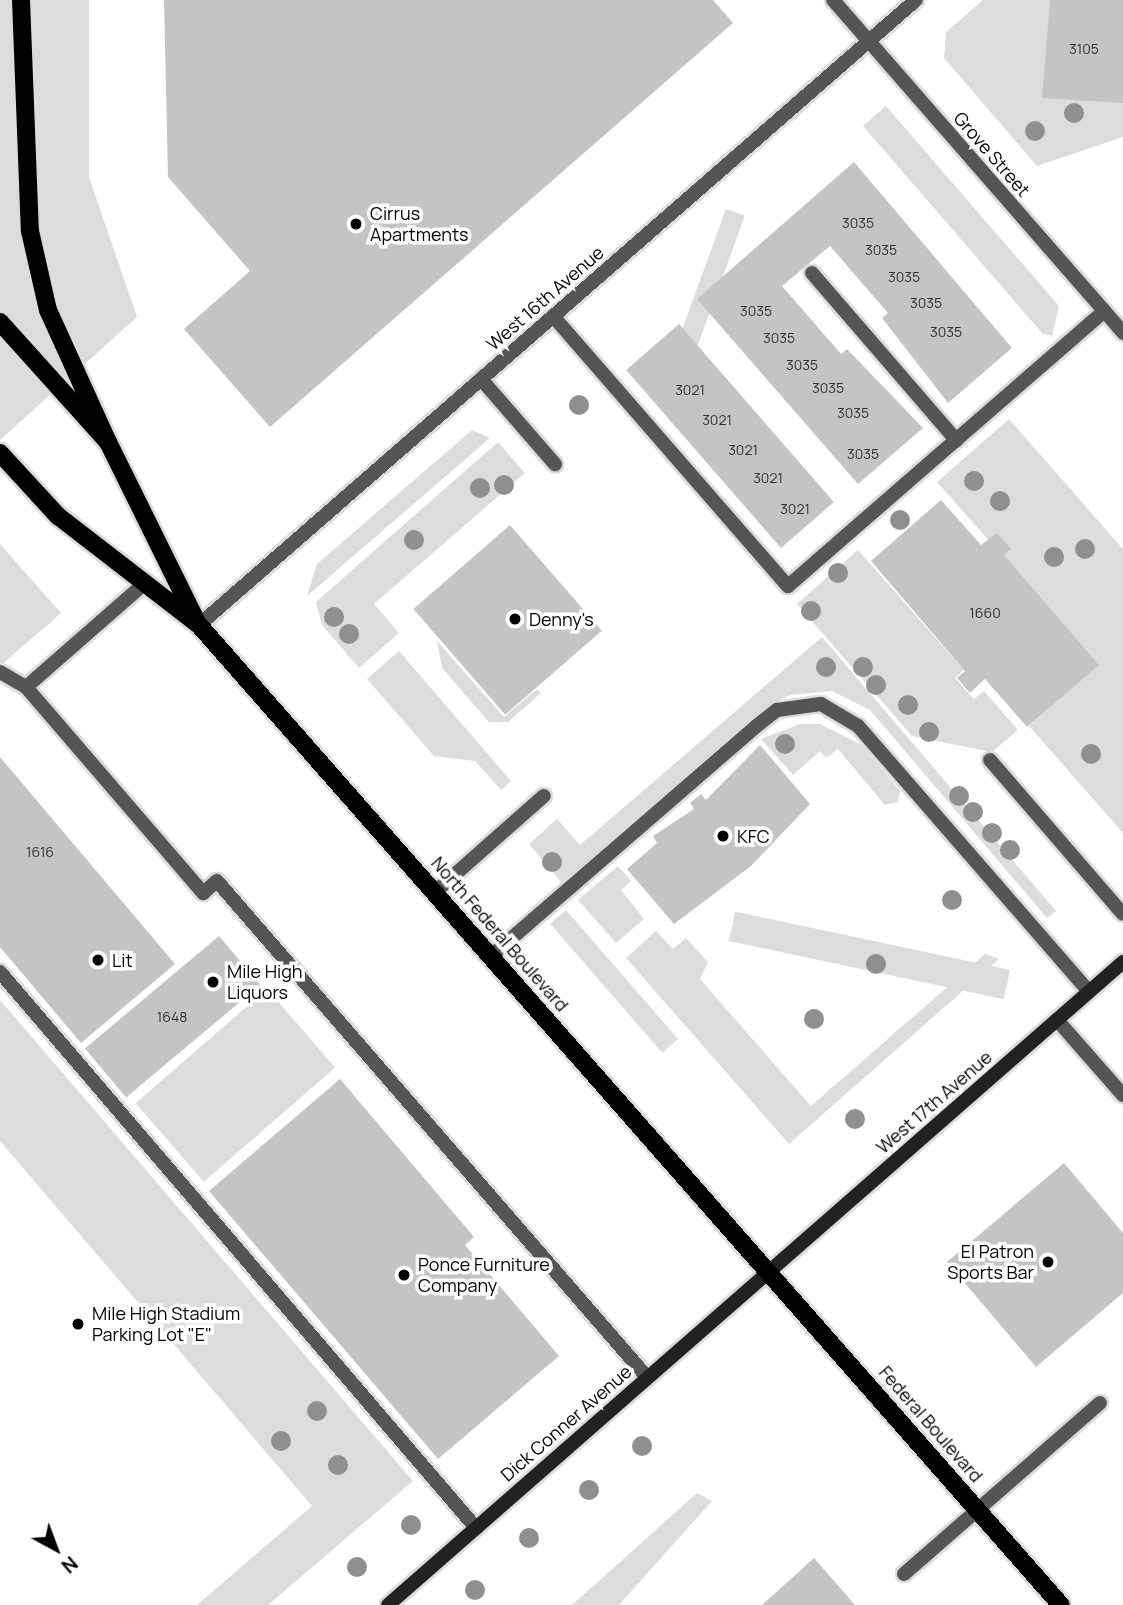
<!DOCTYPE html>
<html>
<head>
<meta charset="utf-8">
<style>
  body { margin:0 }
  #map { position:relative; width:1123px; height:1605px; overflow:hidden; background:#fff; font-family:Manrope,sans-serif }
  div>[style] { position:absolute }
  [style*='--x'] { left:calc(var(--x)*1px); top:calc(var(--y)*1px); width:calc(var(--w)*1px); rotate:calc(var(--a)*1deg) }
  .green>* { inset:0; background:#dcdcdc; transform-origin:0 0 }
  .building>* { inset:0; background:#c4c4c4; transform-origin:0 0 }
  .roads { filter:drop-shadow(2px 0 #dbdbdb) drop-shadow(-2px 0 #dbdbdb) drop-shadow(0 2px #dbdbdb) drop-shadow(0 -2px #dbdbdb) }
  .lane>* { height:14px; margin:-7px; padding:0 7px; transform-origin:7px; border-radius:7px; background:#555 }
  .street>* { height:14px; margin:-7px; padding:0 7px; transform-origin:7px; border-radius:7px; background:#555 }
  .secondary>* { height:14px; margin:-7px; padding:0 7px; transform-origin:7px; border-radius:7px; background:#222 }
  .primary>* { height:18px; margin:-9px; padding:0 9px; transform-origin:9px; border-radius:9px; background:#000 }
  .trees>* { width:20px; height:20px; margin:-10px; border-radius:50%; background:#8f8f8f }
  .dots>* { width:19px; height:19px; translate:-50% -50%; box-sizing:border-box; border:4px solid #fff; border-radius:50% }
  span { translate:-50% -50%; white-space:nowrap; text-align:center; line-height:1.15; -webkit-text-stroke:7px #fff; paint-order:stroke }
  .number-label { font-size:14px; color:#313131 }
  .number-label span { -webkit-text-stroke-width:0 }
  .street-label { font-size:18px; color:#000 }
  .poi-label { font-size:18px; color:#000 }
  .left { translate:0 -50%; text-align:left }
  .right { translate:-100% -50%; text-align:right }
  .north { position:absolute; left:21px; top:1514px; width:70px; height:70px; -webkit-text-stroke:5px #fff; paint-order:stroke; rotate:139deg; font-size:19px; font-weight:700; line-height:28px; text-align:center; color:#000 }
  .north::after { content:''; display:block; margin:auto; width:24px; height:32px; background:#000; clip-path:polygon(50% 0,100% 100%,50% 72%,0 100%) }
</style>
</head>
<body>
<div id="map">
  <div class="green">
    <div style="clip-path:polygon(0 0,89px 0,89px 177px,137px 317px,0 440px)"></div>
    <div style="clip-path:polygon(983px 0,1123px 0,1123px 137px,1037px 166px,944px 58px,946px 32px)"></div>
    <div style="clip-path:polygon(886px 106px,1059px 306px,1052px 336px,1042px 333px,863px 126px)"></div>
    <div style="left:726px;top:209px;width:20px;height:188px;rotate:20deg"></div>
    <div style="clip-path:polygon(1009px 419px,1123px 549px,1123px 833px,1029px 726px,1098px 664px,937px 482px)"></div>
    <div style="clip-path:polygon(472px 430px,490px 438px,307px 596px,317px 564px)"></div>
    <div style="clip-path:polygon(498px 442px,525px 473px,374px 604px,399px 633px,359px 668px,322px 625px,316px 602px)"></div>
    <div style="clip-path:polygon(0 544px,61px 613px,0 666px)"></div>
    <div style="clip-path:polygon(858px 550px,964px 670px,955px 678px,974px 699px,984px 691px,1018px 730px,992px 752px,912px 736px,797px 604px)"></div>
    <div style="clip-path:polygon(822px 637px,1056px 911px,1047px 918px,870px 710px,832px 691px,790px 695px,770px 705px,563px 884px,529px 844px,557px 819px,580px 845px)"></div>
    <div style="clip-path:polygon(437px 641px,504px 717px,537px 689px,541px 693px,508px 722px,489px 722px,442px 668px)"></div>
    <div style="clip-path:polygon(399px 651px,511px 781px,501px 790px,475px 761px,434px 756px,367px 679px)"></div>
    <div style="clip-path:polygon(800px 724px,820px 724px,862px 745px,900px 791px,898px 802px,885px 805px,838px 749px,826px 758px,820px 751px,793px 775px,761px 739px)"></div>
    <div style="clip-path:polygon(618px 866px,631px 881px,621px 890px,644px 919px,616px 943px,578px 900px)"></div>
    <div style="left:566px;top:910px;width:171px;height:21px;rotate:49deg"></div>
    <div style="clip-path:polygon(656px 931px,673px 949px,686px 938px,708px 962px,700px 979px,811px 1106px,985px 954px,999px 959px,789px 1144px,626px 958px)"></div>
    <div style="left:1010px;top:970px;width:30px;height:281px;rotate:102deg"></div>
    <div style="left:267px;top:989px;width:104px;height:174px;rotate:49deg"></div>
    <div style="clip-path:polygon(0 1000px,413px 1481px,268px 1605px,197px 1605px,312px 1506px,0 1141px)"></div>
    <div style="clip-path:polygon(697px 1493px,712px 1501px,619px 1605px,572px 1605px)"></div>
  </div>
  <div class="building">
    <div style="clip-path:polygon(164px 0,713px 0,733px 23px,270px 427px,184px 329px,250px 271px,168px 177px)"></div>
    <div style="clip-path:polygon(1050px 0,1123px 0,1123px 103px,1042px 98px)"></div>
    <div style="clip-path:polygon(854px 162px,1012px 348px,948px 403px,882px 318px,888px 313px,830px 246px,782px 286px,841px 354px,847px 349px,923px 428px,858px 484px,697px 299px)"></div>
    <div style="left:679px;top:324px;width:236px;height:70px;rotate:49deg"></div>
    <div style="clip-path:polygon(941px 500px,981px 545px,997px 533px,1011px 549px,1004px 555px,1099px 665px,1027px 727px,985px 679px,970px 693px,957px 678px,965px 671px,871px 561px)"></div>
    <div style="left:510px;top:525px;width:140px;height:128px;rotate:49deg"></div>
    <div style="clip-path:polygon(760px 745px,810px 804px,751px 866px,674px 924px,627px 869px,657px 843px,653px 836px,694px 809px,690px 803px,701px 794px,706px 800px)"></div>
    <div style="clip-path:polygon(0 757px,175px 964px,81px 1043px,0 947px)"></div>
    <div style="left:219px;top:936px;width:64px;height:175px;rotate:50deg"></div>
    <div style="clip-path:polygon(340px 1079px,474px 1237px,465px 1245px,559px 1356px,438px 1459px,209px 1191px)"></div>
    <div style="clip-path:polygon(1064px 1163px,1123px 1233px,1123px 1293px,1036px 1367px,947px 1262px)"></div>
    <div style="clip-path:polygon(814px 1558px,855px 1605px,762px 1605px)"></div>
  </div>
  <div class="roads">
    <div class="lane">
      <div style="--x:812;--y:273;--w:221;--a:49.2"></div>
      <div style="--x:553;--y:316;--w:358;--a:49"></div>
      <div style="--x:788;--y:586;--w:419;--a:-41"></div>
      <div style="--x:481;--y:379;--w:113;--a:49"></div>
      <div style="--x:145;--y:583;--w:158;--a:138.8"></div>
      <div style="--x:26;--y:687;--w:272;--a:49.3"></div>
      <div style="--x:203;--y:893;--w:18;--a:-41"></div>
      <div style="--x:217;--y:881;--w:656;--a:49.08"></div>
      <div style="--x:0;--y:672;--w:30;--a:30"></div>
      <div style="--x:990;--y:760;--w:203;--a:49.2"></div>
      <div style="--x:435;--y:892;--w:145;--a:-41.4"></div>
      <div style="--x:491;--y:956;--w:354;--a:-40.9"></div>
      <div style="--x:759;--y:724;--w:23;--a:-38"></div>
      <div style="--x:777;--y:710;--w:44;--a:-7.8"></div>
      <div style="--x:821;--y:704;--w:43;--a:30.7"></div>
      <div style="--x:858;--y:726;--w:352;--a:49"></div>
      <div style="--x:0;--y:972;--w:732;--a:49.43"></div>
      <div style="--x:1057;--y:1020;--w:100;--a:48.7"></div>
      <div style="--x:904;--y:1574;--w:260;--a:-41.1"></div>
    </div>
    <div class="street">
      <div style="--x:833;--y:0;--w:442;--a:48.9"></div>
      <div style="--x:199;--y:625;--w:951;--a:-41.08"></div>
    </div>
    <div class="secondary">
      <div style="--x:388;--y:1605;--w:977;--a:-41.18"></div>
    </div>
    <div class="primary">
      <div style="--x:21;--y:0;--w:231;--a:87.8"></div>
      <div style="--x:30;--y:231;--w:81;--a:77.2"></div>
      <div style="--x:48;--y:310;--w:145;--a:65.6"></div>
      <div style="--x:0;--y:322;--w:161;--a:48"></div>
      <div style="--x:108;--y:442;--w:199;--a:63.7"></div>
      <div style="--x:0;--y:453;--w:86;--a:47.4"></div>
      <div style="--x:58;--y:516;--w:178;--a:37.7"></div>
      <div style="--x:199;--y:625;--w:1305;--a:48.67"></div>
    </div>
  </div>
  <div class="trees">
    <div style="left:1074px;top:113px"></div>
    <div style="left:1035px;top:131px"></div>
    <div style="left:579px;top:405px"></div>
    <div style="left:974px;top:481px"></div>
    <div style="left:504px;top:485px"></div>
    <div style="left:480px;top:488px"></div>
    <div style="left:1000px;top:501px"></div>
    <div style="left:900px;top:520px"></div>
    <div style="left:414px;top:540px"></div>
    <div style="left:1085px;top:549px"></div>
    <div style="left:1054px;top:557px"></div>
    <div style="left:838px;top:573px"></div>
    <div style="left:811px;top:611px"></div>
    <div style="left:334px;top:617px"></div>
    <div style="left:349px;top:634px"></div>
    <div style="left:826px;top:667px"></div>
    <div style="left:863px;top:667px"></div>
    <div style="left:876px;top:685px"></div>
    <div style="left:908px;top:705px"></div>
    <div style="left:929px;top:732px"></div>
    <div style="left:785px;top:744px"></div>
    <div style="left:1091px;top:754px"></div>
    <div style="left:959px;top:796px"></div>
    <div style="left:973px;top:812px"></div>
    <div style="left:992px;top:833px"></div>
    <div style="left:1010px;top:850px"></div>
    <div style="left:552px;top:862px"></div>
    <div style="left:952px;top:900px"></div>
    <div style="left:876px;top:964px"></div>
    <div style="left:814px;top:1019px"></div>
    <div style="left:855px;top:1119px"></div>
    <div style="left:317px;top:1411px"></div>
    <div style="left:281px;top:1441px"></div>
    <div style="left:642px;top:1446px"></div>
    <div style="left:338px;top:1465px"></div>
    <div style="left:589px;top:1490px"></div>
    <div style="left:411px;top:1525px"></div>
    <div style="left:529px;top:1538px"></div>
    <div style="left:357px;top:1567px"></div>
    <div style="left:475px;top:1590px"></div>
  </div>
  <div class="dots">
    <div style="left:356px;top:224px;background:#000"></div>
    <div style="left:515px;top:619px;background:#000"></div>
    <div style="left:723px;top:836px;background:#000"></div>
    <div style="left:98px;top:960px;background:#000"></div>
    <div style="left:213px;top:982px;background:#000"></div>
    <div style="left:1048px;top:1262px;background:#000"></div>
    <div style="left:404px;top:1275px;background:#000"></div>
    <div style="left:78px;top:1324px;background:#000"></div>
  </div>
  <div class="number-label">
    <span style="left:1084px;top:49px">3105</span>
    <span style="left:858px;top:223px">3035</span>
    <span style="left:881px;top:250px">3035</span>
    <span style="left:904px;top:277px">3035</span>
    <span style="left:926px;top:303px">3035</span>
    <span style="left:756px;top:311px">3035</span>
    <span style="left:946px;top:332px">3035</span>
    <span style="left:779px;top:338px">3035</span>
    <span style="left:802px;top:365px">3035</span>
    <span style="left:828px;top:388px">3035</span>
    <span style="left:690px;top:390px">3021</span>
    <span style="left:853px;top:413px">3035</span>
    <span style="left:717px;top:420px">3021</span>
    <span style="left:743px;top:450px">3021</span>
    <span style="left:863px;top:454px">3035</span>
    <span style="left:768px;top:478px">3021</span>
    <span style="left:795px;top:509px">3021</span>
    <span style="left:985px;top:613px">1660</span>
    <span style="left:40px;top:852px">1616</span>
    <span style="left:172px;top:1017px">1648</span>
  </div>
  <div class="street-label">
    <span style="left:992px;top:154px;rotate:49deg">Grove Street</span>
    <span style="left:545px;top:298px;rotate:-41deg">West 16th Avenue</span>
    <span style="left:500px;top:934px;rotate:49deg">North Federal Boulevard</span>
    <span style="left:934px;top:1102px;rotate:-41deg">West 17th Avenue</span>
    <span style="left:566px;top:1423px;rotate:-41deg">Dick Conner Avenue</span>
    <span style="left:931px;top:1424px;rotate:49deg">Federal Boulevard</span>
  </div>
  <div class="poi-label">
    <span class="left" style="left:370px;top:224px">Cirrus<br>Apartments</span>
    <span class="left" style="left:529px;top:619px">Denny's</span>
    <span class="left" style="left:737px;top:836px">KFC</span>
    <span class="left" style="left:112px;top:960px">Lit</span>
    <span class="left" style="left:227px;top:982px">Mile High<br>Liquors</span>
    <span class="right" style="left:1034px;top:1262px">El Patron<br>Sports Bar</span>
    <span class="left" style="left:418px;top:1275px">Ponce Furniture<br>Company</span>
    <span class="left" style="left:92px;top:1324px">Mile High Stadium<br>Parking Lot "E"</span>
  </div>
  <div class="north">N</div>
</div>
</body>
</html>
